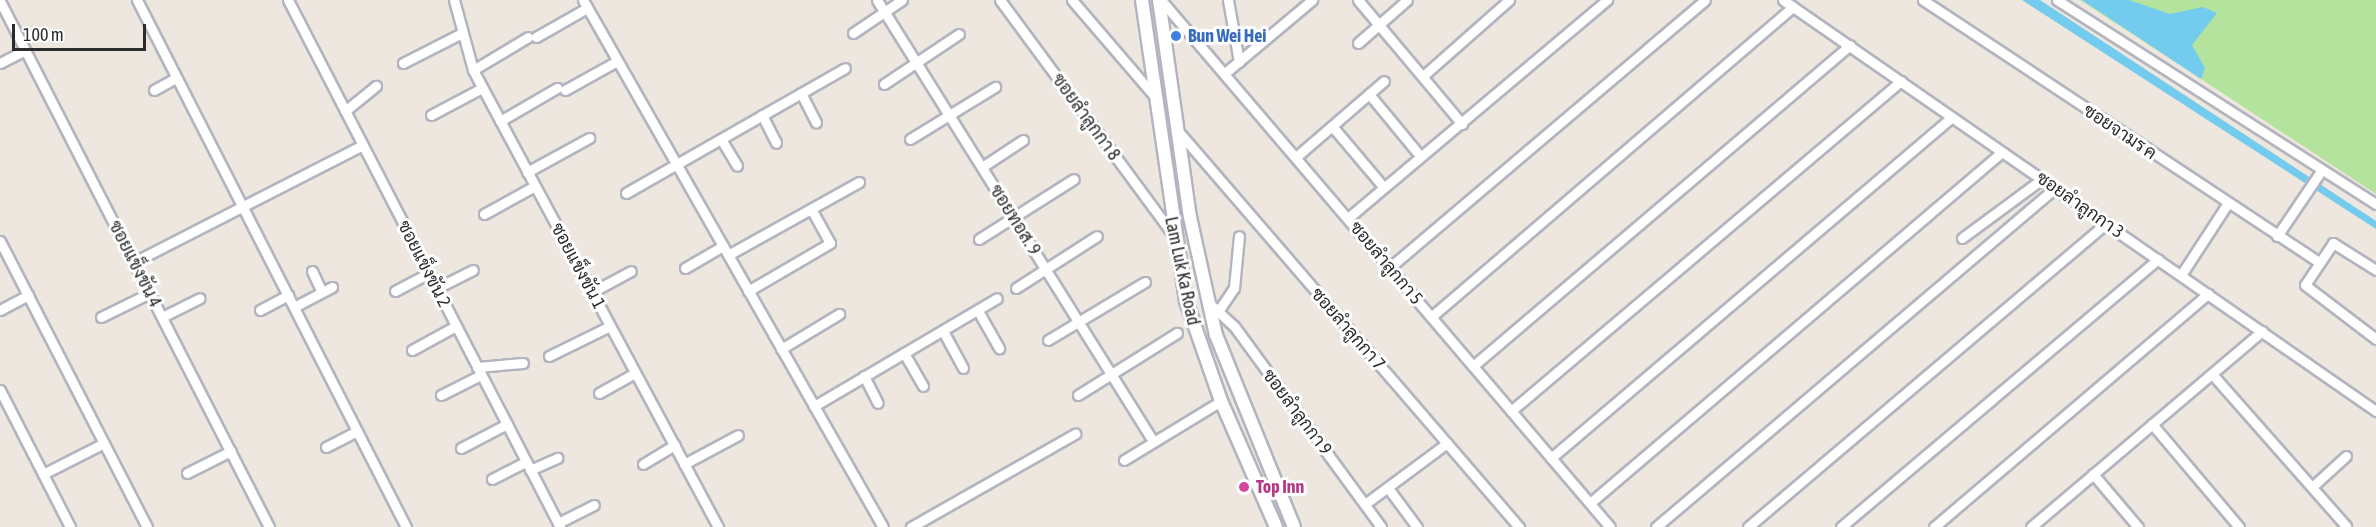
<!DOCTYPE html>
<html>
<head>
<meta charset="utf-8">
<style>
  body { margin:0 }
  #map { position:relative; width:2376px; height:527px; overflow:hidden; background:#ede7df; font-family:"Asap Condensed",Sarabun,sans-serif }
  div>[style] { position:absolute }
  [style*='--x'] { left:calc(var(--x)*1px); top:calc(var(--y)*1px); width:calc(var(--w)*1px); rotate:calc(var(--a)*1deg) }
  .green>* { inset:0; background:#b3e39c }
  .water>* { inset:0; background:#73cbee }
  .roads { filter:drop-shadow(2px 0 #b2b5bf) drop-shadow(-2px 0 #b2b5bf) drop-shadow(0 2px #b2b5bf) drop-shadow(0 -2px #b2b5bf) }
  .street>* { height:9px; margin:-4.5px; padding:0 4.5px; transform-origin:4.5px; border-radius:4.5px; background:#fff }
  .secondary>* { height:12px; margin:-6px; padding:0 6px; transform-origin:6px; border-radius:6px; background:#fff }
  .dots>* { width:16px; height:16px; translate:-50% -50%; box-sizing:border-box; border:3px solid #fff; border-radius:50% }
  span { translate:-50% -50%; white-space:nowrap; text-align:center; line-height:1.15; -webkit-text-stroke:6px #fff; paint-order:stroke }
  .shop-label { font-size:18px; color:#366cbe; font-weight:700 }
  .left { translate:0 -50%; text-align:left }
  .street-label { font-size:18px; color:#2c2c2c }
  .hotel-label { font-size:18px; color:#b23c85; font-weight:700 }
  .scale { position:absolute; left:12px; top:24px; width:134px; height:27px; box-sizing:border-box; border:3px solid #2c2c2c; border-top:0; padding-left:8px; font-size:18px; line-height:21px; white-space:nowrap; color:#2c2c2c; -webkit-text-stroke:4px #fff; paint-order:stroke }
</style>
</head>
<body>
<div id="map">
  <div class="green">
    <div style="clip-path:polygon(2080px 0,2376px 0,2376px 194px,2201px 79px)"></div>
  </div>
  <div class="water">
    <div style="clip-path:polygon(2022px 0,2040px 0,2376px 221px,2376px 229px)"></div>
    <div style="clip-path:polygon(2082px 0,2129px 0,2170px 14px,2203px 7px,2217px 13px,2192px 45px,2205px 68px,2201px 79px)"></div>
  </div>
  <div class="roads">
    <div class="street">
      <div style="--x:137;--y:0;--w:592;--a:62.96"></div>
      <div style="--x:288;--y:0;--w:593;--a:62.7"></div>
      <div style="--x:454;--y:0;--w:73;--a:74.8"></div>
      <div style="--x:473;--y:70;--w:519;--a:61.8"></div>
      <div style="--x:583;--y:0;--w:606;--a:60.35"></div>
      <div style="--x:877;--y:0;--w:520;--a:57.96"></div>
      <div style="--x:1000;--y:0;--w:290;--a:53.6"></div>
      <div style="--x:1072;--y:0;--w:128;--a:49.4"></div>
      <div style="--x:1161;--y:0;--w:692;--a:49.57"></div>
      <div style="--x:1228;--y:0;--w:63;--a:79.9"></div>
      <div style="--x:1358;--y:0;--w:162;--a:50"></div>
      <div style="--x:1783;--y:0;--w:722;--a:34.73"></div>
      <div style="--x:1923;--y:0;--w:475;--a:33.5"></div>
      <div style="--x:2057;--y:0;--w:379;--a:32.6"></div>
      <div style="--x:0;--y:1;--w:591;--a:62.91"></div>
      <div style="--x:853;--y:33;--w:59;--a:-34"></div>
      <div style="--x:536;--y:37;--w:59;--a:-29.6"></div>
      <div style="--x:1358;--y:43;--w:65;--a:-41.3"></div>
      <div style="--x:0;--y:63;--w:28;--a:-27"></div>
      <div style="--x:403;--y:63;--w:64;--a:-27"></div>
      <div style="--x:473;--y:70;--w:64;--a:-31"></div>
      <div style="--x:1225;--y:73;--w:114;--a:-40"></div>
      <div style="--x:1423;--y:76;--w:115;--a:-41.5"></div>
      <div style="--x:884;--y:84;--w:90;--a:-33.7"></div>
      <div style="--x:154;--y:90;--w:25;--a:-29"></div>
      <div style="--x:565;--y:90;--w:60;--a:-29.1"></div>
      <div style="--x:801;--y:93;--w:33;--a:63"></div>
      <div style="--x:1369;--y:94;--w:75;--a:50.4"></div>
      <div style="--x:345;--y:111;--w:40;--a:-39"></div>
      <div style="--x:431;--y:115;--w:58;--a:-27.9"></div>
      <div style="--x:762;--y:115;--w:31;--a:63"></div>
      <div style="--x:500;--y:121;--w:66;--a:-30.1"></div>
      <div style="--x:1332;--y:126;--w:76;--a:49.8"></div>
      <div style="--x:1178;--y:131;--w:523;--a:49.27"></div>
      <div style="--x:721;--y:139;--w:31;--a:59"></div>
      <div style="--x:910;--y:139;--w:100;--a:-31.5"></div>
      <div style="--x:1296;--y:157;--w:116;--a:-40.8"></div>
      <div style="--x:982;--y:167;--w:49;--a:-33.4"></div>
      <div style="--x:527;--y:172;--w:71;--a:-28.7"></div>
      <div style="--x:626;--y:193;--w:252;--a:-29.7"></div>
      <div style="--x:484;--y:214;--w:58;--a:-28.8"></div>
      <div style="--x:1348;--y:218;--w:339;--a:-40.1"></div>
      <div style="--x:2277;--y:236;--w:78;--a:-55.9"></div>
      <div style="--x:1962;--y:238;--w:99;--a:-36.4"></div>
      <div style="--x:979;--y:239;--w:112;--a:-32.3"></div>
      <div style="--x:0;--y:241;--w:322;--a:62.8"></div>
      <div style="--x:728;--y:255;--w:150;--a:-29.1"></div>
      <div style="--x:134;--y:262;--w:257;--a:-27.1"></div>
      <div style="--x:685;--y:268;--w:44;--a:-30.1"></div>
      <div style="--x:1389;--y:268;--w:414;--a:-40.3"></div>
      <div style="--x:2376;--y:270;--w:51;--a:-147.9"></div>
      <div style="--x:2333;--y:243;--w:50;--a:123.7"></div>
      <div style="--x:2305;--y:285;--w:89;--a:37.3"></div>
      <div style="--x:312;--y:271;--w:23;--a:65"></div>
      <div style="--x:2181;--y:275;--w:86;--a:-56.9"></div>
      <div style="--x:437;--y:288;--w:40;--a:-26.6"></div>
      <div style="--x:1016;--y:288;--w:96;--a:-32.7"></div>
      <div style="--x:395;--y:291;--w:38;--a:-28"></div>
      <div style="--x:748;--y:291;--w:95;--a:-30.3"></div>
      <div style="--x:830;--y:243;--w:39;--a:-119"></div>
      <div style="--x:592;--y:292;--w:44;--a:-28.3"></div>
      <div style="--x:1208;--y:302;--w:35;--a:43"></div>
      <div style="--x:1234;--y:326;--w:249;--a:53.8"></div>
      <div style="--x:294;--y:307;--w:43;--a:-27.8"></div>
      <div style="--x:0;--y:310;--w:32;--a:-28"></div>
      <div style="--x:260;--y:310;--w:32;--a:-28"></div>
      <div style="--x:1219;--y:310;--w:27;--a:-56"></div>
      <div style="--x:1234;--y:288;--w:52;--a:-84.5"></div>
      <div style="--x:978;--y:311;--w:43;--a:60.4"></div>
      <div style="--x:101;--y:317;--w:55;--a:-26.1"></div>
      <div style="--x:162;--y:317;--w:42;--a:-26.6"></div>
      <div style="--x:1431;--y:317;--w:477;--a:-40.6"></div>
      <div style="--x:943;--y:331;--w:42;--a:61.6"></div>
      <div style="--x:1048;--y:340;--w:113;--a:-30.9"></div>
      <div style="--x:781;--y:349;--w:68;--a:-31.1"></div>
      <div style="--x:412;--y:350;--w:50;--a:-28.6"></div>
      <div style="--x:904;--y:353;--w:38;--a:60"></div>
      <div style="--x:549;--y:356;--w:68;--a:-26.2"></div>
      <div style="--x:1473;--y:366;--w:495;--a:-40.4"></div>
      <div style="--x:477;--y:367;--w:46;--a:-5"></div>
      <div style="--x:2212;--y:374;--w:203;--a:48.6"></div>
      <div style="--x:864;--y:376;--w:30;--a:63"></div>
      <div style="--x:0;--y:390;--w:154;--a:62.9"></div>
      <div style="--x:599;--y:393;--w:41;--a:-29.1"></div>
      <div style="--x:441;--y:395;--w:45;--a:-26.6"></div>
      <div style="--x:1078;--y:395;--w:117;--a:-32.1"></div>
      <div style="--x:814;--y:406;--w:212;--a:-30.5"></div>
      <div style="--x:1511;--y:411;--w:511;--a:-40.24"></div>
      <div style="--x:2152;--y:424;--w:135;--a:49.8"></div>
      <div style="--x:326;--y:447;--w:35;--a:-27"></div>
      <div style="--x:461;--y:448;--w:52;--a:-27.6"></div>
      <div style="--x:1551;--y:458;--w:526;--a:-40.38"></div>
      <div style="--x:1124;--y:460;--w:114;--a:-31.3"></div>
      <div style="--x:643;--y:464;--w:37;--a:-31"></div>
      <div style="--x:684;--y:464;--w:61;--a:-28.2"></div>
      <div style="--x:530;--y:470;--w:30;--a:-24"></div>
      <div style="--x:187;--y:473;--w:49;--a:-26.6"></div>
      <div style="--x:43;--y:474;--w:68;--a:-26.9"></div>
      <div style="--x:2093;--y:474;--w:70;--a:49.7"></div>
      <div style="--x:492;--y:479;--w:38;--a:-27"></div>
      <div style="--x:2312;--y:487;--w:46;--a:-42.4"></div>
      <div style="--x:1388;--y:488;--w:49;--a:53.4"></div>
      <div style="--x:1590;--y:503;--w:541;--a:-40.43"></div>
      <div style="--x:1365;--y:504;--w:102;--a:-36.6"></div>
      <div style="--x:558;--y:523;--w:40;--a:-26.6"></div>
      <div style="--x:911;--y:527;--w:189;--a:-29.6"></div>
      <div style="--x:1656;--y:527;--w:524;--a:-40.35"></div>
      <div style="--x:1748;--y:527;--w:470;--a:-40.3"></div>
      <div style="--x:1841;--y:527;--w:415;--a:-40.2"></div>
      <div style="--x:1934;--y:527;--w:360;--a:-40.4"></div>
      <div style="--x:2031;--y:527;--w:303;--a:-40.3"></div>
    </div>
    <div class="secondary">
      <div style="--x:1142;--y:0;--w:304;--a:81.7"></div>
      <div style="--x:1186;--y:301;--w:106;--a:70.7"></div>
      <div style="--x:1221;--y:401;--w:137;--a:66.4"></div>
      <div style="--x:1159;--y:0;--w:219;--a:81.9"></div>
      <div style="--x:1190;--y:217;--w:121;--a:77.6"></div>
      <div style="--x:1216;--y:335;--w:207;--a:67.9"></div>
    </div>
  </div>
  <div class="dots">
    <div style="left:1176px;top:36px;background:#3f7fe0"></div>
    <div style="left:1244px;top:487px;background:#d1479c"></div>
  </div>
  <div class="shop-label">
    <span class="left" style="left:1188px;top:36px">Bun Wei Hei</span>
  </div>
  <div class="street-label">
    <span style="left:1086px;top:117px;rotate:54deg">ซอยลำลูกกา 8</span>
    <span style="left:2120px;top:132px;rotate:34deg">ซอยจามร ค</span>
    <span style="left:2080px;top:205px;rotate:35deg">ซอยลำลูกกา 3</span>
    <span style="left:1015px;top:220px;rotate:58deg">ซอยทอส. 9</span>
    <span style="left:1386px;top:263px;rotate:50deg">ซอยลำลูกกา 5</span>
    <span style="left:135px;top:264px;rotate:63deg">ซอยแข็งขัน 4</span>
    <span style="left:424px;top:264px;rotate:63deg">ซอยแข็งขัน 2</span>
    <span style="left:578px;top:266px;rotate:62deg">ซอยแข็งขัน 1</span>
    <span style="left:1182px;top:271px;rotate:78deg">Lam Luk Ka Road</span>
    <span style="left:1348px;top:329px;rotate:49deg">ซอยลำลูกกา 7</span>
    <span style="left:1297px;top:412px;rotate:53deg">ซอยลำลูกกา 9</span>
  </div>
  <div class="hotel-label">
    <span class="left" style="left:1256px;top:487px">Top Inn</span>
  </div>
  <div class="scale">100 m</div>
</div>
</body>
</html>
